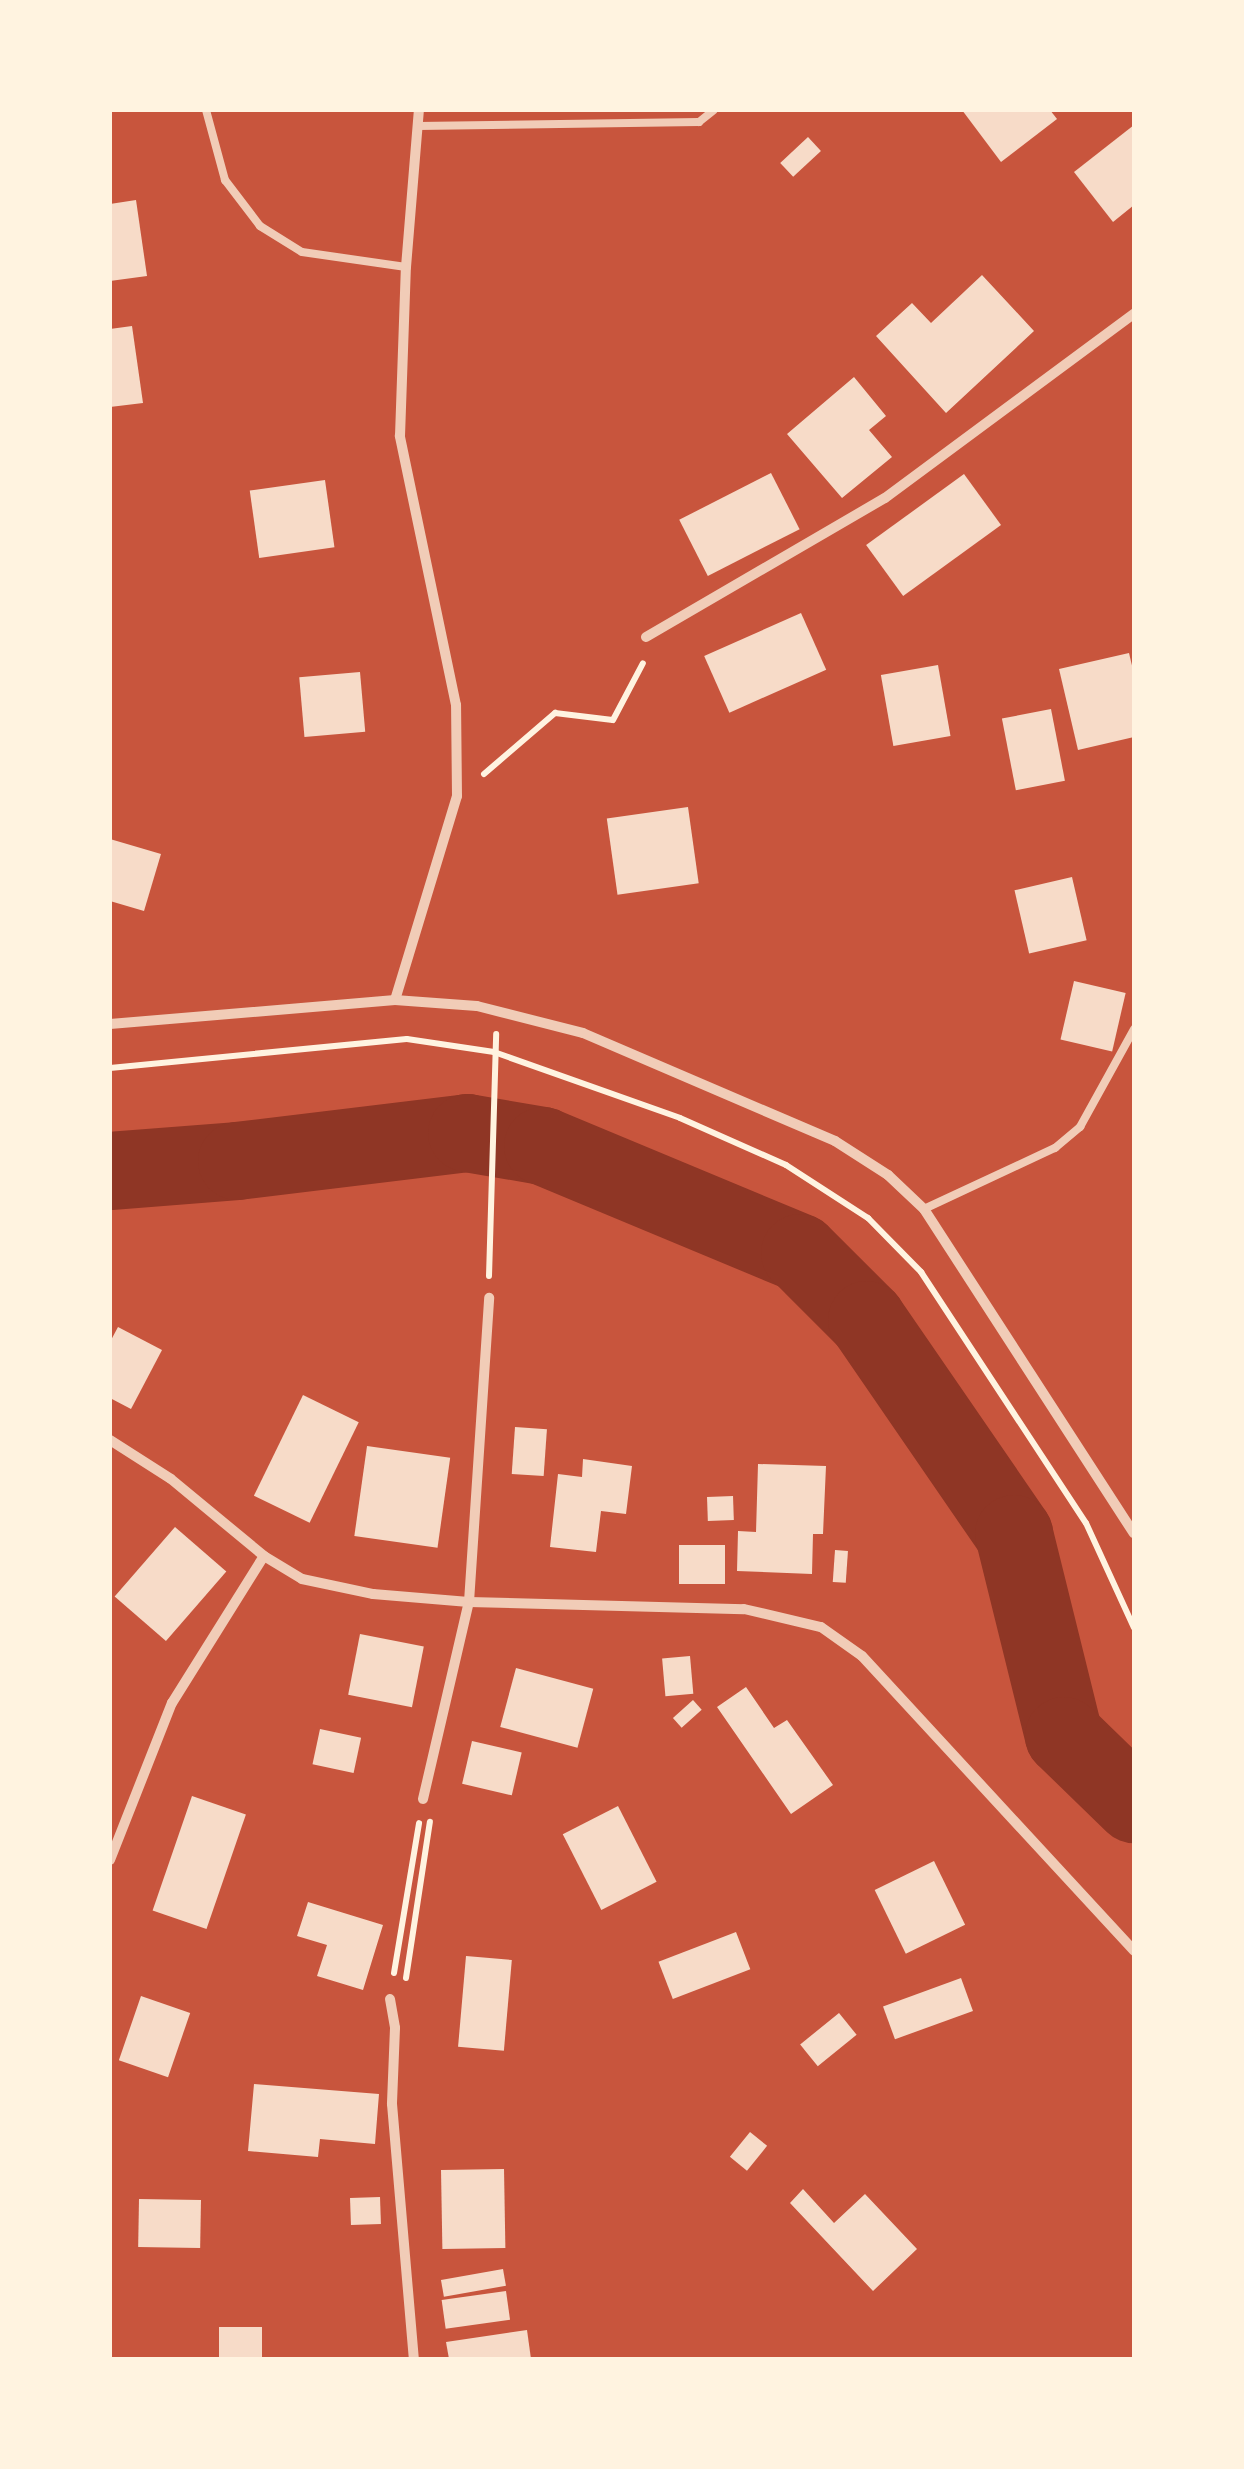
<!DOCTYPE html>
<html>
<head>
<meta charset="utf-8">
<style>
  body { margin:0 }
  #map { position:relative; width:1244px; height:2469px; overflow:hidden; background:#c8553d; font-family:"Nunito Sans",sans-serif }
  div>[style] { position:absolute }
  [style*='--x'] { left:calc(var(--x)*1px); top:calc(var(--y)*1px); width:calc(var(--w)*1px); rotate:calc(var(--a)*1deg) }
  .river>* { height:78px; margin:-39px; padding:0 39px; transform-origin:39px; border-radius:39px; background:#8f3625 }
  .building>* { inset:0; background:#f7dbc8; transform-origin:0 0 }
  .path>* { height:6px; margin:-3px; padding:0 3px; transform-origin:3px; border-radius:3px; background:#fff3e0 }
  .service>* { height:8px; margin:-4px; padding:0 4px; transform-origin:4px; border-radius:4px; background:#f1ccb7 }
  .minor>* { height:10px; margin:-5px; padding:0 5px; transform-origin:5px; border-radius:5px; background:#f1ccb7 }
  span { translate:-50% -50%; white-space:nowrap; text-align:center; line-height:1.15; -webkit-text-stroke:8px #fff3e0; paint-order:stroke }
  .frame { position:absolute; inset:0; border:112px solid #fff3e0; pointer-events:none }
</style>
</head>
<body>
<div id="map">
  <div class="river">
    <div style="--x:110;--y:1171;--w:127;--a:-4.5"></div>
    <div style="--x:237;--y:1161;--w:232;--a:-6.9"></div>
    <div style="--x:467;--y:1133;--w:77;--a:9.7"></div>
    <div style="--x:543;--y:1146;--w:278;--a:22.6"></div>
    <div style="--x:800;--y:1253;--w:95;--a:45"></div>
    <div style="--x:867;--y:1320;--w:260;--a:55.5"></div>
    <div style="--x:1014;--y:1534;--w:208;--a:76.1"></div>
    <div style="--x:1064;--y:1736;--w:98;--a:44.2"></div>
  </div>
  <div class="building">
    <div style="clip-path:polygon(962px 110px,1050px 110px,1057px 119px,1001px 162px)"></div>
    <div style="clip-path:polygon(1134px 125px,1134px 205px,1113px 222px,1074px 172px)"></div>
    <div style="left:808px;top:137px;width:19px;height:38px;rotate:47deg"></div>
    <div style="clip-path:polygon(136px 200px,147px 276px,110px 281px,110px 204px)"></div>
    <div style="clip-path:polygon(982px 275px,1034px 331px,946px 413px,876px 336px,912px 303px,931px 323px)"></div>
    <div style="clip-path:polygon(132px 326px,143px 403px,110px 407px,110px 329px)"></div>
    <div style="clip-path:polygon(854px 377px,886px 416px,869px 430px,892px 457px,842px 498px,787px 434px)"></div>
    <div style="left:771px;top:473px;width:63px;height:103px;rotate:63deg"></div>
    <div style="left:964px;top:474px;width:63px;height:121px;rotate:54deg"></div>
    <div style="left:325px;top:480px;width:68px;height:76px;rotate:82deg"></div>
    <div style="left:801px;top:613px;width:62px;height:106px;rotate:66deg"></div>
    <div style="clip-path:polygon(1129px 653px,1134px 674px,1134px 737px,1078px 750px,1059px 669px)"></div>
    <div style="left:938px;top:665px;width:72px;height:58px;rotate:80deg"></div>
    <div style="left:360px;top:672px;width:60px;height:61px;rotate:85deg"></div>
    <div style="left:1051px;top:709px;width:73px;height:50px;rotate:79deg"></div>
    <div style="left:688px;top:807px;width:77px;height:82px;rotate:82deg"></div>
    <div style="clip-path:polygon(110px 839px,161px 854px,144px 911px,110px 901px)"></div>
    <div style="left:1072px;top:877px;width:65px;height:59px;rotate:77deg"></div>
    <div style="left:1074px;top:981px;width:53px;height:60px;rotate:13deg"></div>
    <div style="clip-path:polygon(118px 1327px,162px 1350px,131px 1409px,110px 1398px,110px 1342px)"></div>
    <div style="left:303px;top:1395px;width:62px;height:112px;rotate:26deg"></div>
    <div style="left:515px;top:1427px;width:32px;height:47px;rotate:4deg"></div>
    <div style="left:367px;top:1446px;width:84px;height:91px;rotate:8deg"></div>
    <div style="clip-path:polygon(583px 1459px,632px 1466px,626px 1514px,601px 1511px,596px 1552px,550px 1547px,558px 1474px,582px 1477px)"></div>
    <div style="clip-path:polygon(758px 1464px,826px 1466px,823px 1534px,813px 1534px,812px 1574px,737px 1571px,738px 1531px,756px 1532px)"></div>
    <div style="left:733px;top:1496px;width:24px;height:26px;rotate:88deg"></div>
    <div style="left:175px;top:1527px;width:68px;height:92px;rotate:41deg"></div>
    <div style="left:725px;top:1545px;width:39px;height:46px;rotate:90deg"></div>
    <div style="left:835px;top:1550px;width:13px;height:32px;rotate:4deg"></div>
    <div style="left:360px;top:1634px;width:65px;height:62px;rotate:11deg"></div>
    <div style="left:690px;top:1656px;width:38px;height:28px;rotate:85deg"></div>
    <div style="left:516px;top:1668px;width:80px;height:61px;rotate:15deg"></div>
    <div style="clip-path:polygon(746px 1687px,774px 1728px,787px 1720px,833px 1785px,791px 1814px,717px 1707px)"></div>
    <div style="left:693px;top:1700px;width:13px;height:27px;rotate:48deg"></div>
    <div style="left:320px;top:1729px;width:42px;height:36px;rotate:12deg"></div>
    <div style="left:472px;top:1741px;width:51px;height:44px;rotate:13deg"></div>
    <div style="left:192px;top:1796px;width:57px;height:121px;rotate:19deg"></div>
    <div style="left:618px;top:1806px;width:85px;height:62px;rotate:63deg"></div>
    <div style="left:934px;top:1861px;width:71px;height:66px;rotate:64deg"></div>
    <div style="clip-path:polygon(308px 1902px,383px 1925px,363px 1990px,317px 1976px,327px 1945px,297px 1936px)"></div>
    <div style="left:736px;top:1932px;width:40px;height:83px;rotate:69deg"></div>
    <div style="left:466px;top:1956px;width:46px;height:91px;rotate:5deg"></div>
    <div style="left:961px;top:1978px;width:35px;height:83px;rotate:70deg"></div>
    <div style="left:141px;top:1996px;width:52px;height:68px;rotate:19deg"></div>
    <div style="left:839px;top:2013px;width:28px;height:50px;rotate:51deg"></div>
    <div style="clip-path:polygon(254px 2084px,379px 2094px,375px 2144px,320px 2139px,318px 2157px,248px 2151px)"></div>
    <div style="left:750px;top:2132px;width:22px;height:32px;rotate:39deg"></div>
    <div style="left:504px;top:2169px;width:79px;height:63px;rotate:89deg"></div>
    <div style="clip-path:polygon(803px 2189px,834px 2223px,865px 2194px,917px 2249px,873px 2291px,790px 2203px)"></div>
    <div style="left:380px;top:2197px;width:27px;height:30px;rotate:88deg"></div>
    <div style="left:139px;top:2199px;width:62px;height:48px;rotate:1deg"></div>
    <div style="left:503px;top:2269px;width:17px;height:63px;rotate:80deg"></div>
    <div style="left:506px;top:2291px;width:29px;height:65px;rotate:82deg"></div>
    <div style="left:219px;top:2327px;width:43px;height:32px"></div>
    <div style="clip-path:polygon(527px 2330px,531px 2359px,449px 2359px,446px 2342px)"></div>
  </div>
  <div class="path">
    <div style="--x:484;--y:774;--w:94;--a:-40.7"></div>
    <div style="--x:555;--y:713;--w:58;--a:6.9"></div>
    <div style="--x:613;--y:720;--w:64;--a:-62.2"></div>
    <div style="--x:110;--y:1068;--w:298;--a:-5.6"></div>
    <div style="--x:407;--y:1039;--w:88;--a:8.5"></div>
    <div style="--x:494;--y:1052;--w:197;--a:19.5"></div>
    <div style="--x:680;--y:1118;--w:116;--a:23.9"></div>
    <div style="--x:786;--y:1165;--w:98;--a:32.9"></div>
    <div style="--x:868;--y:1218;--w:76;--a:45.5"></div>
    <div style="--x:921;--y:1272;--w:300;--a:56.7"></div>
    <div style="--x:1086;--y:1523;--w:115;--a:65.4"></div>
    <div style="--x:489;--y:1276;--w:242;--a:-88.3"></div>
    <div style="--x:394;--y:1973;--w:152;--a:-80.5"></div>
    <div style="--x:406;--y:1978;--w:158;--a:-81.3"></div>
  </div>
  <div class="service">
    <div style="--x:206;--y:110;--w:73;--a:74.8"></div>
    <div style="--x:225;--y:180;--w:58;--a:52.7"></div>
    <div style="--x:260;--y:226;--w:49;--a:31.8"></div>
    <div style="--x:302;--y:252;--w:105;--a:8.2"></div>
    <div style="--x:418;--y:126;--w:281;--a:-0.8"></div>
    <div style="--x:699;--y:122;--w:19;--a:-39"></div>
    <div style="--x:924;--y:1209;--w:145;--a:-25"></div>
    <div style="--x:1055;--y:1148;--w:33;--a:-40"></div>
    <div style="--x:1080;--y:1127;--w:112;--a:-61.1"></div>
  </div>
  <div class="minor">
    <div style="--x:646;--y:637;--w:276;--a:-30.2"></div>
    <div style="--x:885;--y:498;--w:310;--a:-36.5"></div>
    <div style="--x:395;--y:1000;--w:213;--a:-73.1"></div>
    <div style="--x:457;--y:796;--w:91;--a:-90.6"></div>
    <div style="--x:456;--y:705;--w:275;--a:-101.8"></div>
    <div style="--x:400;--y:436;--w:169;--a:-88"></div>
    <div style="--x:406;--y:267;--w:158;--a:-85.3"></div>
    <div style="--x:110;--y:1024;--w:286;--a:-4.8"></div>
    <div style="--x:395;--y:1000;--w:82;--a:4.2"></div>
    <div style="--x:477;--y:1006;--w:109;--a:14.3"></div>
    <div style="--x:583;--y:1033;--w:274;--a:23.2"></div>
    <div style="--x:835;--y:1141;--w:63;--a:32.7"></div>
    <div style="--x:888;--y:1175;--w:50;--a:43.4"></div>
    <div style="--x:924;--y:1209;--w:386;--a:57.1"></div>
    <div style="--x:110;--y:1440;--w:72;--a:32.6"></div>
    <div style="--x:171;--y:1479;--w:121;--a:39.6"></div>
    <div style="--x:264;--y:1556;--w:44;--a:31.2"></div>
    <div style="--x:302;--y:1579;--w:73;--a:11.9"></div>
    <div style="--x:373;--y:1594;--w:96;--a:4.8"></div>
    <div style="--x:469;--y:1602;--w:275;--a:1.5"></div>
    <div style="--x:744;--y:1609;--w:79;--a:13.2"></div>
    <div style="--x:821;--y:1627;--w:50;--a:35.3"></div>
    <div style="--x:862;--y:1656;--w:401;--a:47.3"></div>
    <div style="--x:423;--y:1799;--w:202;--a:-76.9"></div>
    <div style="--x:469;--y:1602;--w:305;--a:-86.2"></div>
    <div style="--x:110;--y:1860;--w:169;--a:-68.5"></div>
    <div style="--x:172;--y:1703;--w:173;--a:-58"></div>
    <div style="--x:390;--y:1999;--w:29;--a:80"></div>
    <div style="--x:395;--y:2028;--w:76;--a:92.3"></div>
    <div style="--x:392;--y:2104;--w:256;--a:85.1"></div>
  </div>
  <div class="frame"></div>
</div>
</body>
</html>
